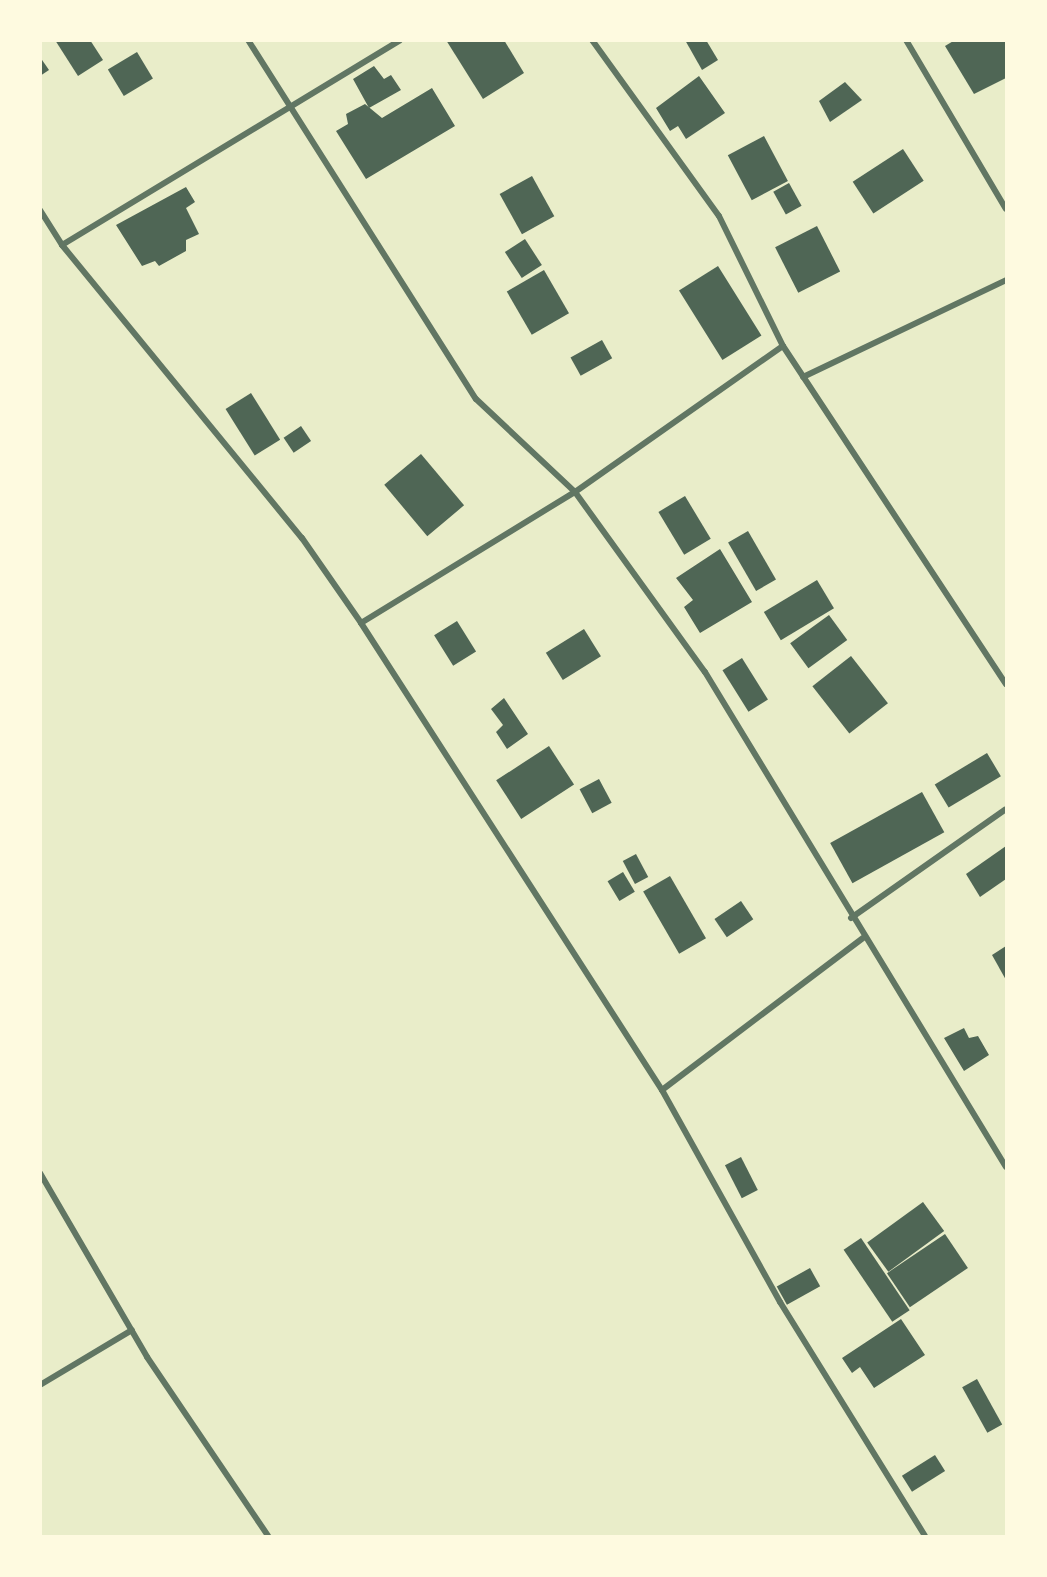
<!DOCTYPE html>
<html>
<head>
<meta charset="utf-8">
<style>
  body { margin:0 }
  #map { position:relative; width:1047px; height:1577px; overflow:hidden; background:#e9edc9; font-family:Raleway,sans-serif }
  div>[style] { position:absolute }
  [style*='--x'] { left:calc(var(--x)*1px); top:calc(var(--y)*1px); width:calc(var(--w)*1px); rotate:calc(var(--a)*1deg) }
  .building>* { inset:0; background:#4f6655; transform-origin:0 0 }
  .minor>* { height:6px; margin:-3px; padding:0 3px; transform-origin:3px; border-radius:3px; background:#617663 }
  span { translate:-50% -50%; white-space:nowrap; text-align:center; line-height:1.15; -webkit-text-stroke:6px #fefae0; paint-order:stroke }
  .frame { position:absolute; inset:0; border:42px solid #fefae0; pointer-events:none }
</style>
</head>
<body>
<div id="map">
  <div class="building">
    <div style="clip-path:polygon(55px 40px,90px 40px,103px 60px,78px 76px)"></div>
    <div style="clip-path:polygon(446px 40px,504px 40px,524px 73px,483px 99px)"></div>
    <div style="clip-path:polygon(685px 40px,706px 40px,718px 60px,702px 70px)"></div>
    <div style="clip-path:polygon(955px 40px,1006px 40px,1006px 78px,974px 94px,945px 46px)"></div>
    <div style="left:137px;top:52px;width:31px;height:34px;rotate:59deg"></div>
    <div style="clip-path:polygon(40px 57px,49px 70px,40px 76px)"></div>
    <div style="clip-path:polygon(374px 66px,384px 79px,391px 75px,401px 90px,369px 108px,353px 79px)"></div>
    <div style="clip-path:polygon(699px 76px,725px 113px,686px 139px,678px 126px,670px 131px,656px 108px)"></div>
    <div style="clip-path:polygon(845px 82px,862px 100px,830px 122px,819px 101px)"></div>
    <div style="clip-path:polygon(432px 88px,455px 126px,366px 179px,336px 131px,348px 124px,346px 114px,365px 104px,382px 118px)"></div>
    <div style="left:764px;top:136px;width:51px;height:41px;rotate:62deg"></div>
    <div style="left:903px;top:149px;width:38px;height:60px;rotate:57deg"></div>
    <div style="left:532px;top:176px;width:46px;height:37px;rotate:61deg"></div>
    <div style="left:789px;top:183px;width:26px;height:18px;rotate:61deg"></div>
    <div style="clip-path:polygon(186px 187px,195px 202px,186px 208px,199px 234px,186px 240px,186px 251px,159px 266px,155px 261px,142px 266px,116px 225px)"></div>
    <div style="left:817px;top:226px;width:51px;height:47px;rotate:63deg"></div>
    <div style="left:525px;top:239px;width:31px;height:24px;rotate:57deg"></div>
    <div style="left:718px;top:266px;width:82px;height:46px;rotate:58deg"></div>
    <div style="left:544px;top:270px;width:50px;height:43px;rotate:60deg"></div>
    <div style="left:602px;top:340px;width:21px;height:36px;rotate:61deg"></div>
    <div style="left:251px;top:393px;width:55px;height:30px;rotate:58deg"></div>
    <div style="left:301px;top:426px;width:18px;height:21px;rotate:56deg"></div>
    <div style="left:421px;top:454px;width:67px;height:48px;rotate:50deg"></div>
    <div style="left:685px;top:496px;width:50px;height:31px;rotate:59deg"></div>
    <div style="left:748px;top:531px;width:56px;height:23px;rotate:60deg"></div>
    <div style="clip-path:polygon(720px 549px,752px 602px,700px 633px,684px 607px,693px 600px,676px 578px)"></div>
    <div style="left:817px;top:580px;width:33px;height:62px;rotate:59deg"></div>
    <div style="left:829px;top:615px;width:31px;height:48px;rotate:54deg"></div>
    <div style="left:457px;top:621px;width:36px;height:27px;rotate:58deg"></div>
    <div style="left:584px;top:629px;width:32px;height:45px;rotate:58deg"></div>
    <div style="left:851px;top:656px;width:60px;height:49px;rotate:52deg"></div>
    <div style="left:742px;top:658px;width:49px;height:23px;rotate:58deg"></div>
    <div style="clip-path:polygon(504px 698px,528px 734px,507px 749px,496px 732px,503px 725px,491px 709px)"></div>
    <div style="left:549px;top:746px;width:46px;height:63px;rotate:57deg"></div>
    <div style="left:987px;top:753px;width:27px;height:61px;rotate:59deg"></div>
    <div style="left:599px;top:779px;width:27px;height:22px;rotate:62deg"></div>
    <div style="left:922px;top:792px;width:46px;height:105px;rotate:61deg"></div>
    <div style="clip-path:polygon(1006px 846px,1006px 879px,980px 897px,966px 874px)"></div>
    <div style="left:636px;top:854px;width:26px;height:15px;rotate:62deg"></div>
    <div style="left:623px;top:872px;width:23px;height:18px;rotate:59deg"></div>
    <div style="left:670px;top:876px;width:72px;height:31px;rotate:60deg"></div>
    <div style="left:741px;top:901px;width:22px;height:32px;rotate:56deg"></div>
    <div style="clip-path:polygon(1006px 946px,1006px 980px,992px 955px)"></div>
    <div style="clip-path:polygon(964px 1028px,969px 1038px,978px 1036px,989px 1055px,964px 1071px,944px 1038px)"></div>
    <div style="left:741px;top:1157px;width:37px;height:18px;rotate:63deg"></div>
    <div style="left:923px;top:1202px;width:36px;height:69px;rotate:54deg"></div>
    <div style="left:945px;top:1234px;width:41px;height:70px;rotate:56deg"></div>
    <div style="left:861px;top:1238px;width:87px;height:21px;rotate:56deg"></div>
    <div style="left:810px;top:1268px;width:21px;height:38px;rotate:61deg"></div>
    <div style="clip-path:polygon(901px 1319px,925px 1355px,874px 1388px,860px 1367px,852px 1373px,842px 1358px)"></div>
    <div style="left:977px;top:1379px;width:52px;height:17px;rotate:61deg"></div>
    <div style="left:935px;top:1455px;width:19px;height:39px;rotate:58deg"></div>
  </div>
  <div class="minor">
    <div style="--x:248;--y:40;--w:425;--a:57.6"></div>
    <div style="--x:476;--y:399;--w:136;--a:43.2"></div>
    <div style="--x:575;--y:492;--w:222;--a:54.2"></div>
    <div style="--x:705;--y:672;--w:579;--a:58.7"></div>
    <div style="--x:592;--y:40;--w:217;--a:54.2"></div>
    <div style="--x:719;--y:216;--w:145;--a:63.8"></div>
    <div style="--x:783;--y:346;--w:405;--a:56.6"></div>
    <div style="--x:906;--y:40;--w:196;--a:59.4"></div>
    <div style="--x:40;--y:210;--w:41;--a:57.8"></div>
    <div style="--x:62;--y:245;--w:379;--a:50.7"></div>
    <div style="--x:302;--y:538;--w:103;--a:55.2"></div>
    <div style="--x:361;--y:623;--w:556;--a:57.2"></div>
    <div style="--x:662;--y:1090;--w:243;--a:60.9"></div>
    <div style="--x:780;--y:1302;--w:275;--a:58.2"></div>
    <div style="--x:62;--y:245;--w:395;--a:-31.2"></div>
    <div style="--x:803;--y:377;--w:225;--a:-25.5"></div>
    <div style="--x:361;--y:623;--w:251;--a:-31.5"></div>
    <div style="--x:575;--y:492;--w:254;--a:-35.1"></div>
    <div style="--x:851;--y:918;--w:189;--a:-35.1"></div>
    <div style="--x:662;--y:1090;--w:252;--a:-37.1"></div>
    <div style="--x:40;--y:1173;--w:213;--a:59.8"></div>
    <div style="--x:147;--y:1357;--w:216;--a:55.9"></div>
    <div style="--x:40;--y:1385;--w:107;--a:-30.9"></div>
  </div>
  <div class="frame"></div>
</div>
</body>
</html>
